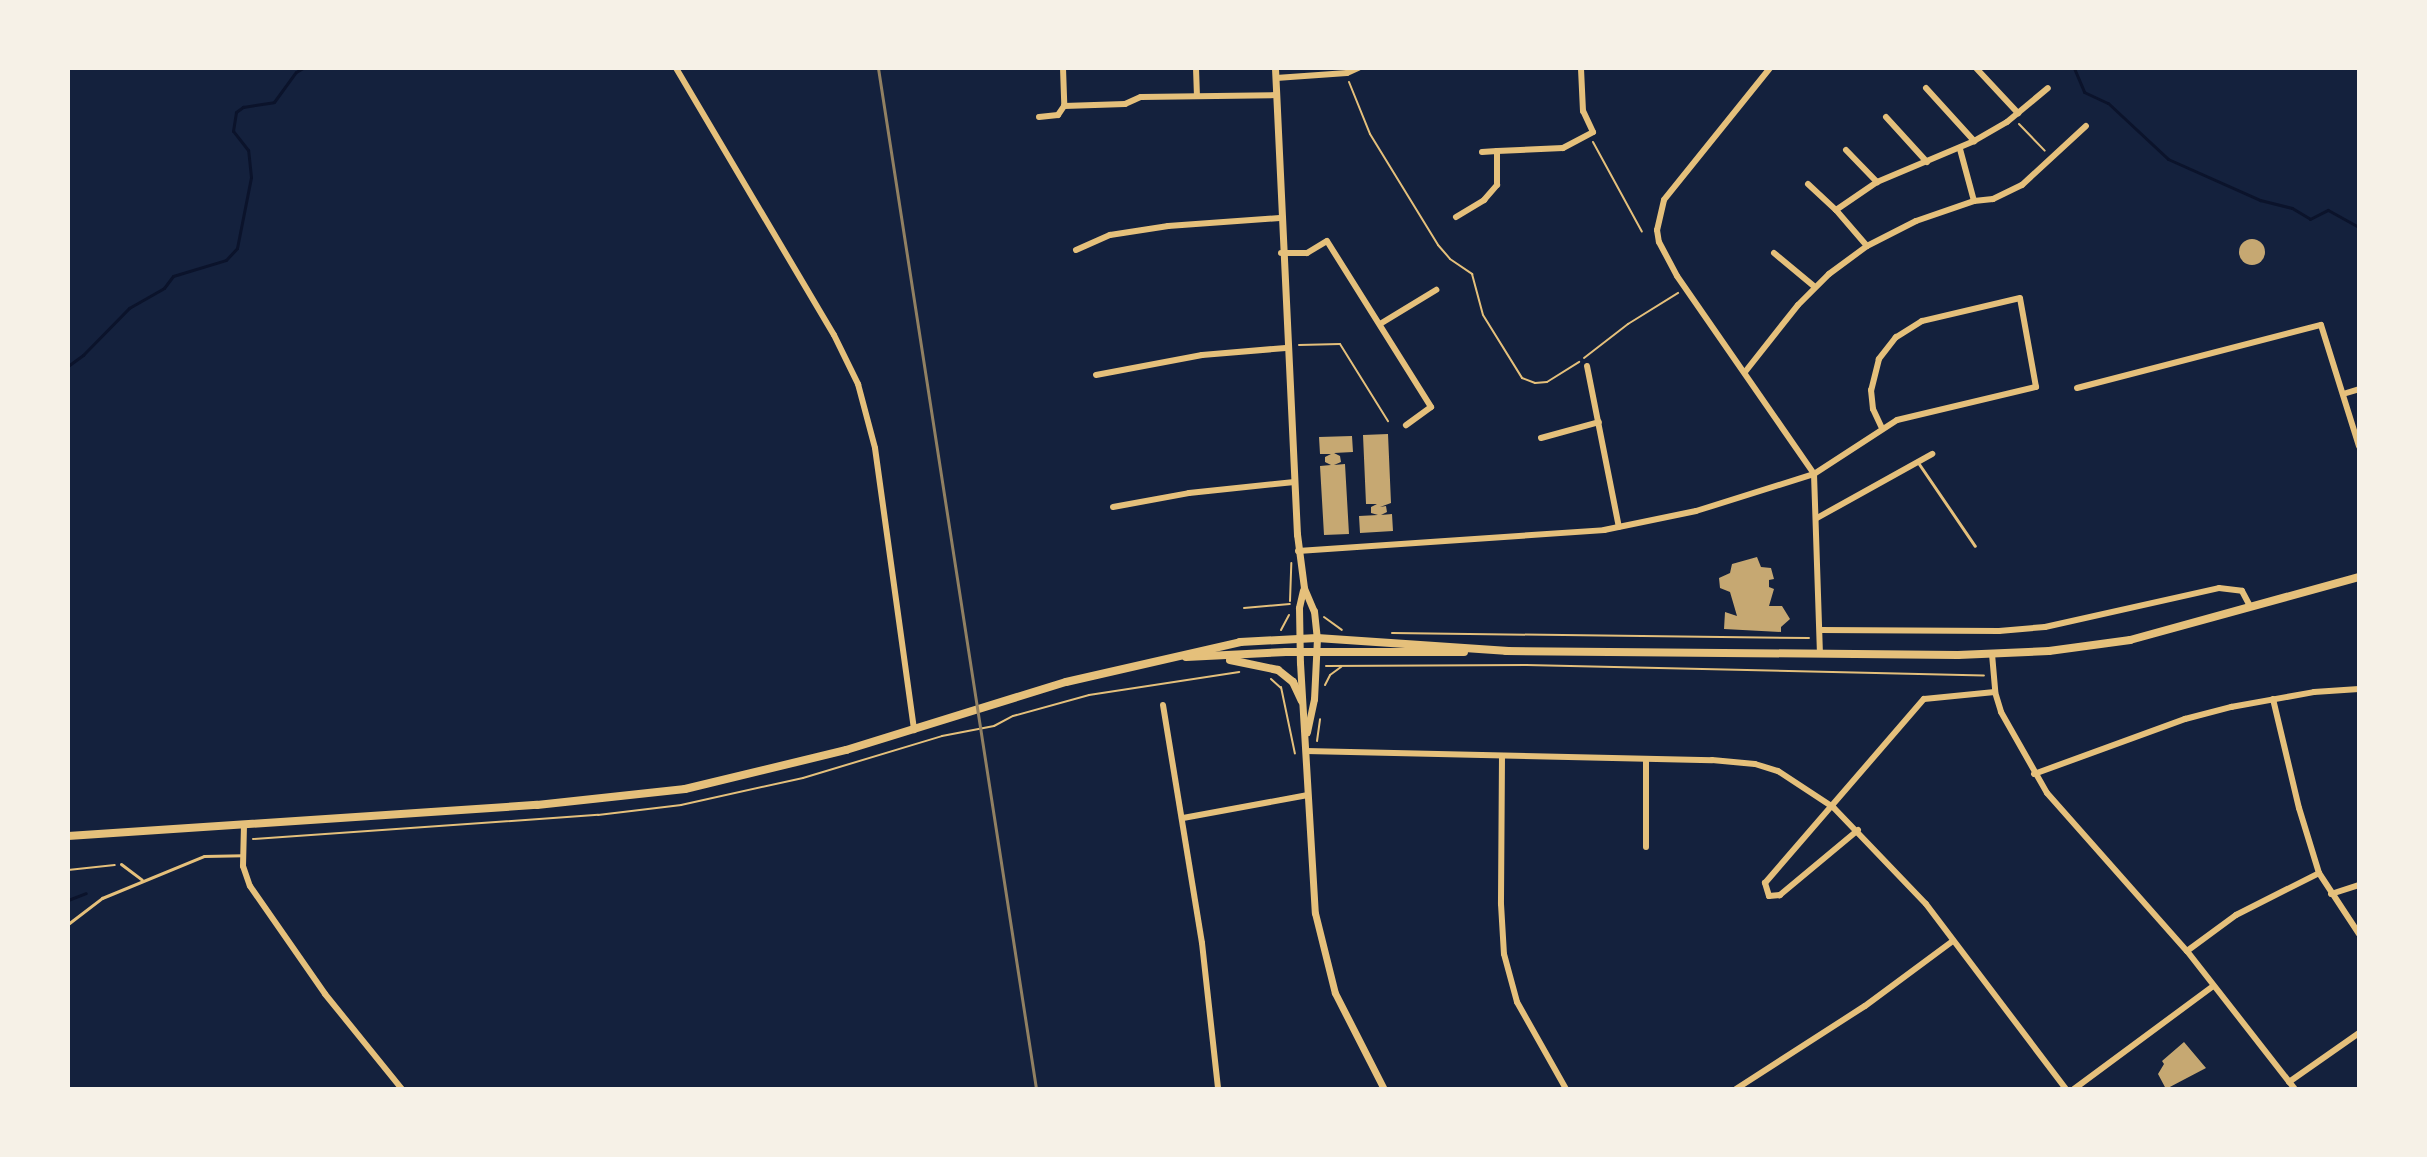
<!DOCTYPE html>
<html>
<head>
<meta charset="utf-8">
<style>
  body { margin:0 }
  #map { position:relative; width:2427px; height:1157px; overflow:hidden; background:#14213d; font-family:"DM Sans",sans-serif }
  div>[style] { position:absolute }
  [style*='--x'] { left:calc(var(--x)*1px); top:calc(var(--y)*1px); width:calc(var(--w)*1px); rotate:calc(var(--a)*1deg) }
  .stream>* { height:3px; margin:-1.5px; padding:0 1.5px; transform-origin:1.5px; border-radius:1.5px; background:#0b132b }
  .building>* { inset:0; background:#c6a872 }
  .round { border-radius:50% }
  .path>* { height:2px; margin:-1px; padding:0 1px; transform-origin:1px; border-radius:1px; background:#e5c07b }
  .service>* { height:3px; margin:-1.5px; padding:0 1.5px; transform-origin:1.5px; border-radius:1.5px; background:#e5c07b }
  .minor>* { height:6px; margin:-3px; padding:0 3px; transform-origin:3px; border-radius:3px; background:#e5c07b }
  .tertiary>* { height:7px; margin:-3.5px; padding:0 3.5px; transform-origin:3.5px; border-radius:3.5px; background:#e5c07b }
  .secondary>* { height:8px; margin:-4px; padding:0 4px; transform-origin:4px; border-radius:4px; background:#e5c07b }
  .rail>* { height:3px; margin:-1.5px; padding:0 1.5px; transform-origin:1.5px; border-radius:1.5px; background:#918062 }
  span { translate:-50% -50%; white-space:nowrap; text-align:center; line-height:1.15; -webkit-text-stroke:6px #f6f1e7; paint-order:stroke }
  .frame { position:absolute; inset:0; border:70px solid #f6f1e7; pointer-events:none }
</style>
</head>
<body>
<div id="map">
  <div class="stream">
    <div style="--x:2074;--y:68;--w:26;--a:67"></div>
    <div style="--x:2084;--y:92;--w:26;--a:25"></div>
    <div style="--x:2108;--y:103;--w:82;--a:43"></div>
    <div style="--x:2168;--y:159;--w:101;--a:24"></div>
    <div style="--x:2260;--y:200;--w:33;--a:14"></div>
    <div style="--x:2292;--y:208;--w:21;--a:31"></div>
    <div style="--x:2310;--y:219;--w:20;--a:-27"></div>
    <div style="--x:2328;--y:210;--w:35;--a:29"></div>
    <div style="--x:68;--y:366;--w:19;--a:-36"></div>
    <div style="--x:83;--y:355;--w:66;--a:-45.6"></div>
    <div style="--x:129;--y:308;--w:40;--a:-29.7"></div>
    <div style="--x:164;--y:288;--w:15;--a:-53"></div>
    <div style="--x:173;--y:276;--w:55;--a:-16.8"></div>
    <div style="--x:226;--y:260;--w:16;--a:-47"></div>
    <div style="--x:237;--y:248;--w:72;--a:-78.8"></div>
    <div style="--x:251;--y:177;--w:27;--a:-96"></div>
    <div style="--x:248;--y:150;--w:24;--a:-128"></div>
    <div style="--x:233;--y:131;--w:19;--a:-81"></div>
    <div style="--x:236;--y:112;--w:9;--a:-36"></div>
    <div style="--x:243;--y:107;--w:31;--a:-9"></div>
    <div style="--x:274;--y:102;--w:37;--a:-54"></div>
    <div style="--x:296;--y:72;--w:8;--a:-30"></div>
    <div style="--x:68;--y:900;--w:19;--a:-21"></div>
  </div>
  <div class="building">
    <div class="round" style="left:2239px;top:239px;width:26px;height:26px"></div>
    <div style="clip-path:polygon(1388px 434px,1391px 503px,1380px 507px,1386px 506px,1387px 512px,1381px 515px,1392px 514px,1393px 531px,1360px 533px,1359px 516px,1378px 515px,1371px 513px,1371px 507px,1377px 504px,1366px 504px,1363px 435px)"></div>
    <div style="clip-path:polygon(1352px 436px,1353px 452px,1334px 453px,1340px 456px,1341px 462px,1334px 465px,1345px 464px,1349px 534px,1324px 535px,1320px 466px,1331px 465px,1325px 462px,1325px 457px,1331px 454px,1320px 454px,1319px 437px)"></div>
    <div style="clip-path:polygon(1757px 557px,1761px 567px,1771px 568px,1774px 579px,1769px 580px,1769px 587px,1774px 589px,1769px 606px,1782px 606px,1790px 619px,1781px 627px,1781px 632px,1724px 629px,1725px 612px,1737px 616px,1730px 592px,1720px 588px,1719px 578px,1730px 573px,1732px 564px)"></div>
    <div style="clip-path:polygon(2184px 1042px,2206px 1068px,2166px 1089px,2158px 1074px,2164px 1064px,2162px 1061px)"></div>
  </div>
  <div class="path">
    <div style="--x:1349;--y:82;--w:56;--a:68"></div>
    <div style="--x:1370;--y:134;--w:130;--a:58.5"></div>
    <div style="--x:1438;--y:245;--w:18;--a:49"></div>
    <div style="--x:1450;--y:259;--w:27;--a:34"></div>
    <div style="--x:1472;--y:274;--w:42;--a:75"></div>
    <div style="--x:1483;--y:315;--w:74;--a:58.2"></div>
    <div style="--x:1522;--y:378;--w:14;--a:21"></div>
    <div style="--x:1535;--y:383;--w:12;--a:-5"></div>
    <div style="--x:1547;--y:382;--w:38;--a:-32"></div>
    <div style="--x:2019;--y:124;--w:37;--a:46"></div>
    <div style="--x:1593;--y:142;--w:102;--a:61.4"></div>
    <div style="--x:1299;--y:345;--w:41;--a:-1.4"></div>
    <div style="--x:1340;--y:344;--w:91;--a:58.1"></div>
    <div style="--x:1584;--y:358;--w:56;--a:-37.7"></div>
    <div style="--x:1628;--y:324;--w:59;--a:-31.8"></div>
    <div style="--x:1290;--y:601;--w:38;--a:-88"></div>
    <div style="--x:1244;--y:608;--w:46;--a:-5"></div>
    <div style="--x:1324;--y:617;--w:22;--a:36"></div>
    <div style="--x:1281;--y:630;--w:17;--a:-62"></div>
    <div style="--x:1392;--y:633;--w:417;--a:0.7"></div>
    <div style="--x:1326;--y:666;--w:200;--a:-0.3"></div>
    <div style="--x:1526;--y:665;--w:458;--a:1.3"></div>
    <div style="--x:1271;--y:679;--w:13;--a:42"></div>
    <div style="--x:1325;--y:685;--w:11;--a:-63"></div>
    <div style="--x:1330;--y:675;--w:14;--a:-36"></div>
    <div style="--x:1281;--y:687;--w:68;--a:78.2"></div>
    <div style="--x:1317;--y:741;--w:22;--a:-82"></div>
    <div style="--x:253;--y:839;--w:346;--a:-4"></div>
    <div style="--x:598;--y:815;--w:84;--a:-6.9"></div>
    <div style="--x:681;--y:805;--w:125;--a:-12.5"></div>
    <div style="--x:803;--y:778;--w:145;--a:-16.8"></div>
    <div style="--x:942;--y:736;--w:53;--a:-10.9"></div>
    <div style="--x:994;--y:726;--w:21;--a:-28"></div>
    <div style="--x:1013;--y:716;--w:79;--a:-15.4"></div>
    <div style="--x:1089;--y:695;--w:152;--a:-8.7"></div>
    <div style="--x:68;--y:870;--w:47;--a:-6.1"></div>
  </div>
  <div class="service">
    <div style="--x:1919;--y:464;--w:99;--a:55.7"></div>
    <div style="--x:121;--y:864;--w:26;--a:37"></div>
    <div style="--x:68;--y:924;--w:43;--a:-37.4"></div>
    <div style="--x:102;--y:898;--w:110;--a:-22.4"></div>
    <div style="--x:204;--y:856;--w:39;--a:-1"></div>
  </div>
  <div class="minor">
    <div style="--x:676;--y:68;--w:310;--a:59.4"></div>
    <div style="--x:834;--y:335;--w:55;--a:63.9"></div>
    <div style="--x:858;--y:384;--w:66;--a:75.1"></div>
    <div style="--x:875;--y:448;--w:285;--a:82.1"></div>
    <div style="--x:1063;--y:68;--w:38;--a:88"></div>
    <div style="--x:1064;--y:106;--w:61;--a:-1.9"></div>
    <div style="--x:1125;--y:104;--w:17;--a:-24"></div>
    <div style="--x:1141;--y:97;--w:136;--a:-0.8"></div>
    <div style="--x:1196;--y:68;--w:28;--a:88"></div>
    <div style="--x:1770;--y:68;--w:169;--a:128.8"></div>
    <div style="--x:1664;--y:200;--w:31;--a:103"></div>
    <div style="--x:1657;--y:230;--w:12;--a:81"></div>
    <div style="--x:1659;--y:242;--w:38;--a:62"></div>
    <div style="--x:1677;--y:276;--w:241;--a:55.3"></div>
    <div style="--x:1814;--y:474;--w:180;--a:88.1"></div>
    <div style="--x:1976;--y:68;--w:62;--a:47"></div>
    <div style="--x:1276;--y:78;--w:71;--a:-4"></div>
    <div style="--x:1347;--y:73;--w:12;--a:-24"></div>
    <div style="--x:1926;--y:88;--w:72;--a:47.8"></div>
    <div style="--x:1039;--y:117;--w:19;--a:-6"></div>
    <div style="--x:1058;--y:115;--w:11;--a:-56"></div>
    <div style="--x:1886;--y:117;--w:61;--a:47.7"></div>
    <div style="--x:1846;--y:150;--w:45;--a:45.9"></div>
    <div style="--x:1482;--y:152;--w:15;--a:-4"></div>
    <div style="--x:1808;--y:184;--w:38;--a:43"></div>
    <div style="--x:1974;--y:201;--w:19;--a:-6"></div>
    <div style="--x:1993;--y:199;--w:32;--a:-26"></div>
    <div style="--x:2022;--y:185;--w:87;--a:-42.7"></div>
    <div style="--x:1456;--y:217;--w:33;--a:-31"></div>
    <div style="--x:1484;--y:200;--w:20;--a:-49"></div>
    <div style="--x:1497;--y:185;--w:34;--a:-90"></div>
    <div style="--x:1497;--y:151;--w:66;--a:-2.6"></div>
    <div style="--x:1563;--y:148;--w:34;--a:-28"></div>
    <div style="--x:1593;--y:132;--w:23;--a:-115"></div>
    <div style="--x:1583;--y:111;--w:43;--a:-92.7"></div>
    <div style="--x:1867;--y:246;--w:48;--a:-130.7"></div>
    <div style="--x:1836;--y:210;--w:50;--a:-34.3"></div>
    <div style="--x:1877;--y:182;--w:105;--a:-22.9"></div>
    <div style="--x:1974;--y:141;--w:38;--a:-30"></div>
    <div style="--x:2007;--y:122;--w:53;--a:-39.7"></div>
    <div style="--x:1076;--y:250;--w:37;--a:-24"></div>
    <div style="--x:1110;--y:235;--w:59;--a:-8.8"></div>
    <div style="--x:1168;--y:226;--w:112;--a:-4.1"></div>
    <div style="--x:1281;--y:253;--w:26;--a:0"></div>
    <div style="--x:1307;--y:253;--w:23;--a:-31"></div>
    <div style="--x:1327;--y:241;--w:196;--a:57.9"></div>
    <div style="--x:1431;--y:407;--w:31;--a:144"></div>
    <div style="--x:1774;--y:253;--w:53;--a:39.7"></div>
    <div style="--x:1380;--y:324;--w:66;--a:-31.3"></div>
    <div style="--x:1587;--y:366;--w:164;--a:78.8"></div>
    <div style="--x:1745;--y:372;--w:85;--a:-51.7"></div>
    <div style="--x:1798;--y:305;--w:44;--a:-45"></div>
    <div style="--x:1829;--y:274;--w:47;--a:-36.4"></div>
    <div style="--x:1867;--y:246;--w:55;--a:-27"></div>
    <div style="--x:1916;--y:221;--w:61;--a:-19"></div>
    <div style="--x:1974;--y:201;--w:54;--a:-105.1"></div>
    <div style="--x:1096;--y:375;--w:108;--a:-10.7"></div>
    <div style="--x:1202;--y:355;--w:84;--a:-4.8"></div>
    <div style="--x:2077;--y:388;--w:252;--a:-14.5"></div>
    <div style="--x:2321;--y:325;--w:127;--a:72.6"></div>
    <div style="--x:2343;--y:394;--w:17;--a:-17"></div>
    <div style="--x:1541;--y:438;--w:60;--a:-15.4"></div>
    <div style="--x:1113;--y:507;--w:77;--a:-10.4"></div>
    <div style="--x:1189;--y:493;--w:106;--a:-6"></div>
    <div style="--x:1817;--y:518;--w:132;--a:-29.1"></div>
    <div style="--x:1298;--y:551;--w:307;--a:-3.9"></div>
    <div style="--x:1604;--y:530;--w:94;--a:-11.7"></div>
    <div style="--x:1696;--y:511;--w:124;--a:-17.4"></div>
    <div style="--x:1814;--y:474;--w:99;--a:-33"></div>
    <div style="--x:1897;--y:420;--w:143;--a:-13.4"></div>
    <div style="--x:2036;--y:387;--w:90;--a:-100.2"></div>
    <div style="--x:2020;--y:298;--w:101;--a:166.8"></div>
    <div style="--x:1922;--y:321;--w:31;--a:148"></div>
    <div style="--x:1896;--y:337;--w:28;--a:128"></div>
    <div style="--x:1879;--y:359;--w:32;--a:104"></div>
    <div style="--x:1871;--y:390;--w:19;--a:84"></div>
    <div style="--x:1873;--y:409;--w:21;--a:65"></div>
    <div style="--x:1820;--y:630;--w:179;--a:0.3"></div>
    <div style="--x:1999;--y:631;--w:46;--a:-5"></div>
    <div style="--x:2045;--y:627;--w:178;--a:-12.6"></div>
    <div style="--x:2219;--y:588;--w:23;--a:7"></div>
    <div style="--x:2242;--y:591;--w:15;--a:62"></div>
    <div style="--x:1992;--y:654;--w:38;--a:85"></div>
    <div style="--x:1995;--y:692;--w:21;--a:73"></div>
    <div style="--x:2001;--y:712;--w:93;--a:60.4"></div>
    <div style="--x:2047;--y:793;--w:211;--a:48.5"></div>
    <div style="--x:2187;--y:951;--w:175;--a:52"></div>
    <div style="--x:2273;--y:699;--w:112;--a:76.6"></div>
    <div style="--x:2299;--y:808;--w:68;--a:72.9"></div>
    <div style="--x:2319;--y:873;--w:73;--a:56.7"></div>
    <div style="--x:1163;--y:705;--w:241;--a:80.7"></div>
    <div style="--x:1202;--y:943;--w:147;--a:83.7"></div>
    <div style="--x:1306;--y:751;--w:406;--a:1.3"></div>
    <div style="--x:1712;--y:760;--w:43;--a:5.3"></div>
    <div style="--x:1755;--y:764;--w:24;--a:17"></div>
    <div style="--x:1778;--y:771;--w:66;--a:33.2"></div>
    <div style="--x:1833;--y:807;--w:134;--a:46.2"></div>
    <div style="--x:1926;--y:904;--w:232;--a:52.9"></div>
    <div style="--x:1502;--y:756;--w:148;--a:90.4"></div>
    <div style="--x:1501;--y:904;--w:50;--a:86.6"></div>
    <div style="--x:1504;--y:954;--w:50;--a:74.8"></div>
    <div style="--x:1517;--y:1002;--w:100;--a:60.6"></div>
    <div style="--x:2034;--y:774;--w:161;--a:-20"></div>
    <div style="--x:2185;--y:719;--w:48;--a:-14.6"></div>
    <div style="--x:2231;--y:707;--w:84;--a:-10.2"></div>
    <div style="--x:2314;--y:692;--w:45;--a:-3.8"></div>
    <div style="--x:1183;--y:818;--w:127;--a:-10.4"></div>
    <div style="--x:244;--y:825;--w:41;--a:91.4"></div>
    <div style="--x:243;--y:866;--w:21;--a:71"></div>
    <div style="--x:250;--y:886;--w:131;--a:55.2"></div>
    <div style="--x:325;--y:994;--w:122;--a:51"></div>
    <div style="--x:1858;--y:830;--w:102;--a:140.2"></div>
    <div style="--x:1780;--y:895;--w:11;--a:175"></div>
    <div style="--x:1769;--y:896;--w:14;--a:-107"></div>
    <div style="--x:1765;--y:883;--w:243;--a:-49.2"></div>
    <div style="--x:1924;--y:699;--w:71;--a:-5.6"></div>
    <div style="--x:1646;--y:847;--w:88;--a:-90"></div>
    <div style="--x:2331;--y:894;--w:29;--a:-18"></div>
    <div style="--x:2187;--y:951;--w:61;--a:-36.3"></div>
    <div style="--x:2236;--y:915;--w:93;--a:-26.8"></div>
    <div style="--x:2289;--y:1082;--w:85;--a:-35"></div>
    <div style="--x:1736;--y:1089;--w:153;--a:-32.8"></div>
    <div style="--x:1865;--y:1006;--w:109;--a:-36.5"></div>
    <div style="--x:2074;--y:1089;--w:173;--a:-36.5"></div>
  </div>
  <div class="tertiary">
    <div style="--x:1275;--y:68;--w:467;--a:87.3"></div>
    <div style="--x:1297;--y:534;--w:54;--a:82.6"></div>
    <div style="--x:1304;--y:588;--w:25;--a:67"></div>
    <div style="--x:1314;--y:611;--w:27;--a:84"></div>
    <div style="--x:1317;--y:638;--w:61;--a:92.8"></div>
    <div style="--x:1314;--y:699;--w:34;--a:102"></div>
    <div style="--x:1303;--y:590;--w:18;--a:103"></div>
    <div style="--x:1299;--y:608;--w:55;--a:89"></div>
    <div style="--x:1300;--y:663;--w:250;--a:86.6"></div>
    <div style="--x:1315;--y:913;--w:82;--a:76"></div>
    <div style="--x:1335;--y:993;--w:108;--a:63"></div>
  </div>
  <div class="secondary">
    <div style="--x:1506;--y:651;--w:452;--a:0.5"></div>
    <div style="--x:1958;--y:655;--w:91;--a:-2.5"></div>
    <div style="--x:2049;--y:651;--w:82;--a:-7.7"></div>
    <div style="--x:2130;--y:640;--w:238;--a:-15.4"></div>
    <div style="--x:1186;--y:657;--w:100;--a:-2.9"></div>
    <div style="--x:1286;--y:652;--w:178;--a:0"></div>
    <div style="--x:1230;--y:660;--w:49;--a:11.8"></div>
    <div style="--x:1278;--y:670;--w:19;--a:39"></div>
    <div style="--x:1293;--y:682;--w:21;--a:65"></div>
    <div style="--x:68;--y:836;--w:470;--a:-3.8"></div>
    <div style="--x:537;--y:805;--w:149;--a:-6.2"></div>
    <div style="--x:685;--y:789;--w:166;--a:-13.6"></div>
    <div style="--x:846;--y:750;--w:230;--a:-17.2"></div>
    <div style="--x:1066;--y:682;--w:179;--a:-12.9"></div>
    <div style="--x:1240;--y:642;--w:77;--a:-3"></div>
    <div style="--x:1317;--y:638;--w:192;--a:3.9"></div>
  </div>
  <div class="rail">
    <div style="--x:878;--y:68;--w:1033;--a:81.2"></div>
  </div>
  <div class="frame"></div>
</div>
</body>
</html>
